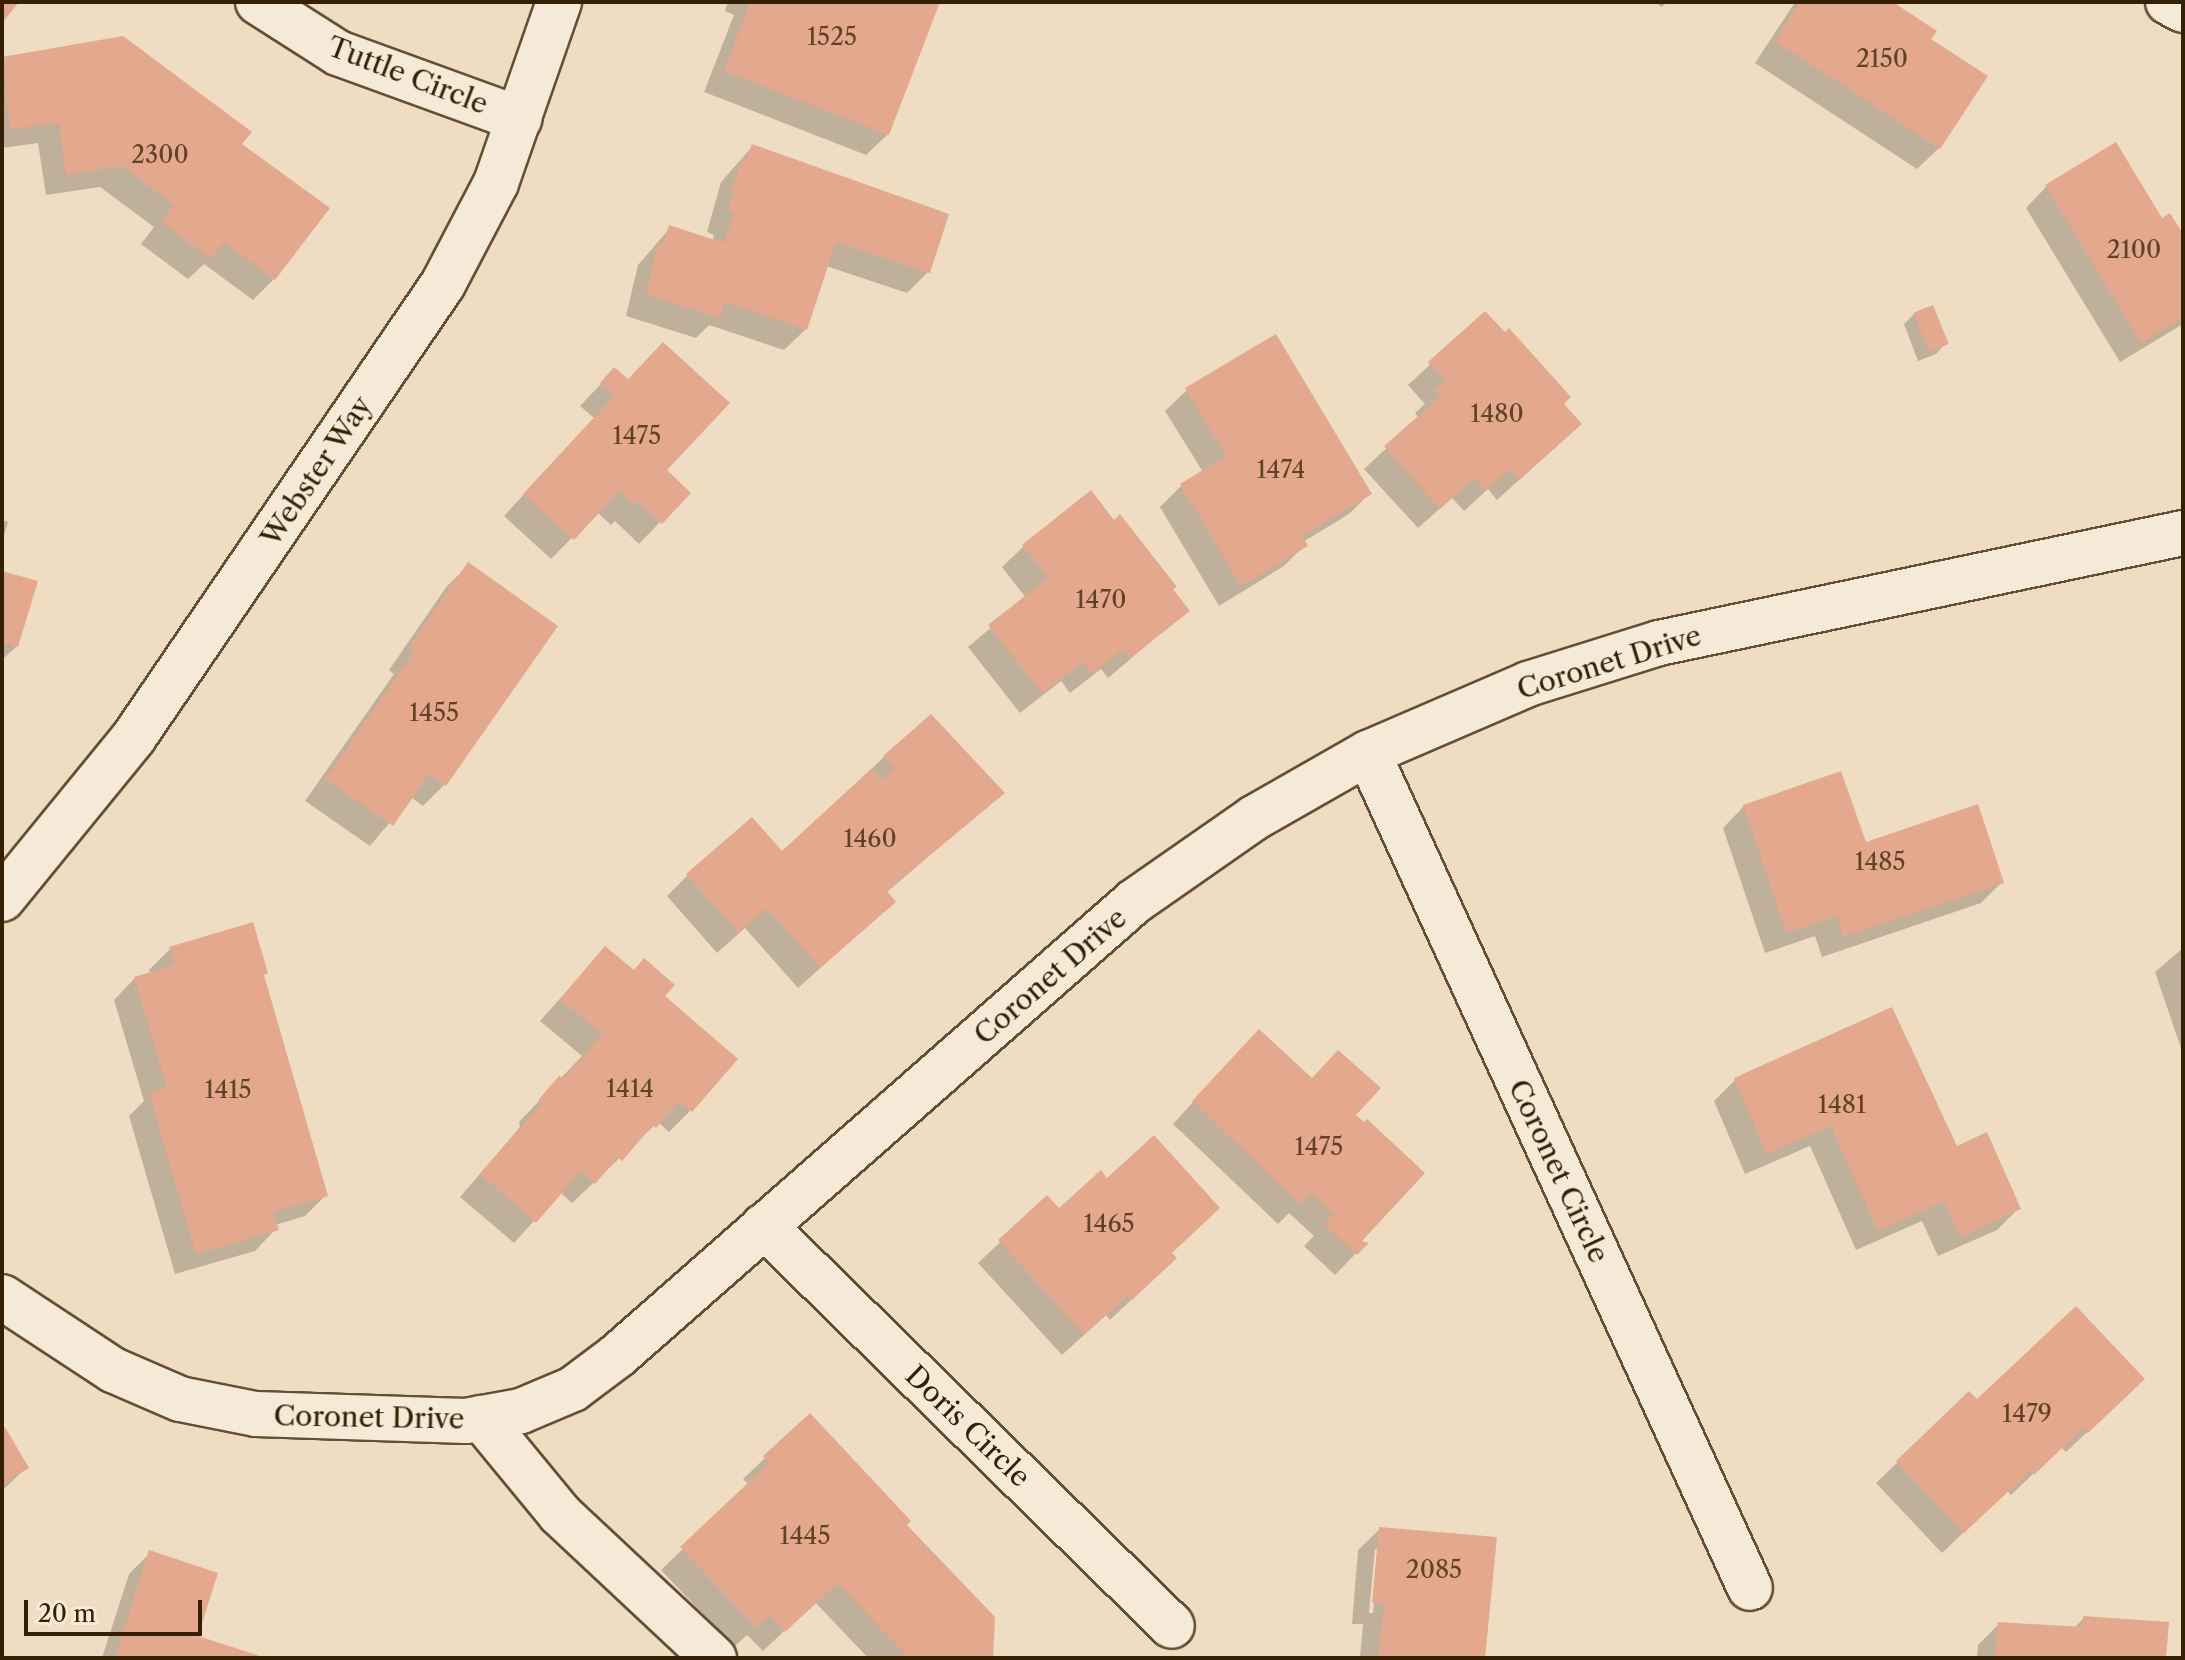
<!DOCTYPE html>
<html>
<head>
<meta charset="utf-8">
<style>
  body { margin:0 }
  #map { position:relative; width:2185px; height:1660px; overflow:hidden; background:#efddc3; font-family:"Libre Caslon Text",serif }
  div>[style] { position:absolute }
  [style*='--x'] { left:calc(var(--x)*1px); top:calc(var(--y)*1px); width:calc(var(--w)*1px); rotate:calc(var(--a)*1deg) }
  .shadow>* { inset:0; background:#0003 }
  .building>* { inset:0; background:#e3a88e; transform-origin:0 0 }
  .roads { filter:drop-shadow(2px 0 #634f32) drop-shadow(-2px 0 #634f32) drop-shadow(0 2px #634f32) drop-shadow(0 -2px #634f32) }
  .minor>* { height:44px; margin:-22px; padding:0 22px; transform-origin:22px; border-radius:22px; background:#f5e9d8 }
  span { translate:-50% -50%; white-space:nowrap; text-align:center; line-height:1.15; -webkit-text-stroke:6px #f5e9d8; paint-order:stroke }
  .number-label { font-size:24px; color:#604225 }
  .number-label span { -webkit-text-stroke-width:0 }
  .street-label { font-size:28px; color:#342002 }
  .frame { position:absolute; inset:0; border:4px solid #342002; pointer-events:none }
  .scale { position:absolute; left:24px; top:1600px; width:178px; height:36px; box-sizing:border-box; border:4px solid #342002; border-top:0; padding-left:10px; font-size:24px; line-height:28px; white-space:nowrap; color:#342002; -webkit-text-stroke:6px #f5e9d8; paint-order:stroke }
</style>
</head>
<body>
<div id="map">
  <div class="shadow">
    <div style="clip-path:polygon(728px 2px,938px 2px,888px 134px,866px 155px,704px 92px,734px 15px,725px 11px)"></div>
    <div style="clip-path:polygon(1654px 2px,1667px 2px,1662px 7px)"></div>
    <div style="clip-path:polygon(1795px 2px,1889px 2px,1928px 39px,1985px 77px,1939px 148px,1917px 169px,1755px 63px)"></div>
    <div style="clip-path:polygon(122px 38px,239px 144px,274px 279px,253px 300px,204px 264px,188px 279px,141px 244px,154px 227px,100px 187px,46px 195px,38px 143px,2px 148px,2px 59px)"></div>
    <div style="clip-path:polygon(752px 147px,928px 272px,907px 293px,826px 266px,806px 329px,784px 350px,709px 325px,696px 338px,626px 316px,638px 265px,670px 228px,712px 242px,714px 235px,707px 232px,721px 182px)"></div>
    <div style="clip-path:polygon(2047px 186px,2161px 221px,2183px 238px,2183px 324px,2120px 362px,2026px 208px)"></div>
    <div style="clip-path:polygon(1485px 314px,1562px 404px,1558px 445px,1497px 500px,1488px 489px,1464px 511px,1452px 498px,1418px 528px,1364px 469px,1419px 418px,1415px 413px,1425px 404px,1408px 385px)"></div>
    <div style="clip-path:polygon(1914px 314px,1946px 343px,1936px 354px,1918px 361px,1904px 324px)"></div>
    <div style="clip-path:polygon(615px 369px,664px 470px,688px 493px,639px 544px,615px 521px,611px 525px,597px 512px,551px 559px,504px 516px,594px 418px,580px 406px)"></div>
    <div style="clip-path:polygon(1187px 390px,1370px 493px,1349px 514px,1303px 542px,1305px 545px,1284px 566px,1219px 606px,1160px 507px,1181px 486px,1203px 472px,1165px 411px)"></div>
    <div style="clip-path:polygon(2px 520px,8px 522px,2px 542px)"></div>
    <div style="clip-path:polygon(1024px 546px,1171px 590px,1187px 611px,1108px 678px,1101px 669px,1070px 693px,1061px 681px,1020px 713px,968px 647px,1026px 598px,1002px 567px)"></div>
    <div style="clip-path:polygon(469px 565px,555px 627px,444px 785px,423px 806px,411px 797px,370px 846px,305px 801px,394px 674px,389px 670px,447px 586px)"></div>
    <div style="clip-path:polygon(2px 573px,17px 646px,2px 660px)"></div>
    <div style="clip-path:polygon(884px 757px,1002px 793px,886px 893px,894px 902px,798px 988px,745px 928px,717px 953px,667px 896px,688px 875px,782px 854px)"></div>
    <div style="clip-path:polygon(1744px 806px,1864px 844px,2002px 882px,1981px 903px,1822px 957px,1815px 936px,1765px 953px,1723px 828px)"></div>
    <div style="clip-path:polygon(605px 948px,663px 996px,690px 1111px,669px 1132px,658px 1122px,572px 1203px,560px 1192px,514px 1243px,460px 1197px,520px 1127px,519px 1122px,582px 1056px,540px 1021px)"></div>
    <div style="clip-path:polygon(2183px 948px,2183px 1054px,2155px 972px)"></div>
    <div style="clip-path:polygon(170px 949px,326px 1195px,305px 1216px,275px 1225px,276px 1229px,255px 1251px,175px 1274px,129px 1116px,144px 1101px,114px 1000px,135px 978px,150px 974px,149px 970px)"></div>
    <div style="clip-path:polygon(1891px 1010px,1956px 1149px,2018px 1209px,1997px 1230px,1938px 1256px,1922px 1221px,1856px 1250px,1810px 1146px,1745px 1174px,1714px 1101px,1735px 1080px)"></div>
    <div style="clip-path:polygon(1238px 1053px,1354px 1115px,1358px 1242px,1365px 1244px,1335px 1275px,1304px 1246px,1314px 1236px,1289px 1213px,1278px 1224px,1173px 1124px)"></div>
    <div style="clip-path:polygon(1047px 1198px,1059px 1211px,1170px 1254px,1153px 1279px,1110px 1320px,1106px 1315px,1062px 1355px,978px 1263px)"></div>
    <div style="clip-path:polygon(1969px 1394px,1977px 1402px,2121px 1400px,2066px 1452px,2061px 1447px,2011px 1495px,2007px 1491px,1942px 1553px,1876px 1483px)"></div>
    <div style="clip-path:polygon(810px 1415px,904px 1525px,991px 1658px,868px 1658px,815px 1602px,763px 1651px,747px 1635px,734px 1647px,661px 1570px,749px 1485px,743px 1479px)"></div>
    <div style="clip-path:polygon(2px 1431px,27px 1467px,2px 1491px)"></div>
    <div style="clip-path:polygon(evenodd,1380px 1529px,1483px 1658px,1360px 1658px,1363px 1624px,1352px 1624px,1358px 1550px,1380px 1529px,1375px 1549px,1379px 1549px,1373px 1613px,1369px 1613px,1375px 1549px)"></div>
    <div style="clip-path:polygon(150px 1553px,196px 1637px,262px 1658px,102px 1658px,129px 1574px)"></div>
    <div style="clip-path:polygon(2084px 1618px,2164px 1658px,1977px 1658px,1978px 1645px,1999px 1624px,2073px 1629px)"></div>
  </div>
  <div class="building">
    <div style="clip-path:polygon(2px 2px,19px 2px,2px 23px)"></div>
    <div style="clip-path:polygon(750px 2px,940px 2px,889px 135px,724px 71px)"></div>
    <div style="clip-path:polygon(1800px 2px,1893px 2px,1937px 31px,1931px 39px,1988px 76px,1940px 149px,1775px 41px)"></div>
    <div style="clip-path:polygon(123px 36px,252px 132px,242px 144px,330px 208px,275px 280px,224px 242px,211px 259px,161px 222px,174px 205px,122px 166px,66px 175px,59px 123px,10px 129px,2px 57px)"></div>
    <div style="clip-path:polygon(2116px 142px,2162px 218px,2170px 213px,2183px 234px,2183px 318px,2141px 343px,2045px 185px)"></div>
    <div style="clip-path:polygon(752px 144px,949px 214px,930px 273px,836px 242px,807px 330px,724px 302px,719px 318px,646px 294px,659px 241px,663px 243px,669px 225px,724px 243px,734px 213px,727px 210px,734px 192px,731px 191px,742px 159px,746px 160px)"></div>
    <div style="left:1933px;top:305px;width:42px;height:21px;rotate:68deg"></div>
    <div style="clip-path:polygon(1485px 311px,1505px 332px,1509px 328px,1571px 397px,1564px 404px,1582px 424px,1519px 480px,1510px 469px,1486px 491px,1474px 478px,1440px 509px,1384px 446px,1440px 397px,1435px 391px,1445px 382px,1428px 362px)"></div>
    <div style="clip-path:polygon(1276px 334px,1372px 494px,1302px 536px,1308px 546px,1241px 586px,1180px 484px,1226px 456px,1185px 388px)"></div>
    <div style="clip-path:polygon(663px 342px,730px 403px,667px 470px,691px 493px,662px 524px,638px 502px,634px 505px,619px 491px,574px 540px,523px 494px,614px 396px,600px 383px,614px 367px,628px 379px)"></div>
    <div style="clip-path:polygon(1091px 490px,1114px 520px,1120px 514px,1177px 587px,1173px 589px,1190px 611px,1130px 658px,1123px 649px,1092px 674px,1083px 662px,1042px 693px,988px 625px,1048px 578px,1022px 545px)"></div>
    <div style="clip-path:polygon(468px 562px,558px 626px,446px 786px,429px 774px,393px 826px,325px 779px,414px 652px,408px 648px)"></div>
    <div style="clip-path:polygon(2px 571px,38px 581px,18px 647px,2px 642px)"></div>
    <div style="clip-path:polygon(931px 714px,1005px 793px,887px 891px,896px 902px,820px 968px,767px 908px,739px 933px,686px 874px,752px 817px,782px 851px,871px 769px,881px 780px,894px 768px,883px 756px)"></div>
    <div style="clip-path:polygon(1841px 771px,1866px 842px,1978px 804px,2004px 883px,1843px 937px,1837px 916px,1786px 933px,1743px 805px)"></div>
    <div style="clip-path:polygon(253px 922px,268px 973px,264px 975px,328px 1196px,273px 1212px,279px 1230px,196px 1254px,149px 1093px,167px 1088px,134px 977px,175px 965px,169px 947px)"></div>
    <div style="clip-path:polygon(605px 946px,634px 970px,644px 958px,675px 985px,665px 996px,738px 1059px,692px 1112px,679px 1101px,656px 1128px,653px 1125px,622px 1161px,618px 1157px,595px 1184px,581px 1171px,536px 1223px,480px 1174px,540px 1105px,539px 1099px,559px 1076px,564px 1078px,602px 1034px,560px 999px)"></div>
    <div style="clip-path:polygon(1892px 1007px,1957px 1146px,1987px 1132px,2021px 1209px,1960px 1237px,1944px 1201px,1878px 1231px,1831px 1126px,1767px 1154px,1734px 1078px)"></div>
    <div style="clip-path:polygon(1259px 1029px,1312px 1078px,1338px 1050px,1381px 1088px,1356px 1115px,1364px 1122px,1367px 1119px,1425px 1173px,1362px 1241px,1369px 1243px,1357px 1255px,1324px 1224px,1333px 1214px,1311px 1193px,1300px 1204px,1192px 1101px)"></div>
    <div style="clip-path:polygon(1154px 1135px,1220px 1208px,1172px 1253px,1177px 1258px,1132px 1300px,1128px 1296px,1084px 1335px,998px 1240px,1047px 1195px,1059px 1208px,1101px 1170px,1107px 1178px)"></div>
    <div style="clip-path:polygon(2076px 1306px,2145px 1379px,2088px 1433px,2083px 1428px,2034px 1475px,2030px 1471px,1964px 1533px,1896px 1461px,1969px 1391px,1977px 1399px)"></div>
    <div style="clip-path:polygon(810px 1413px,911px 1521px,907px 1525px,995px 1617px,993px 1658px,909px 1658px,838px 1583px,785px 1632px,770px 1615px,756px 1628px,680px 1547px,769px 1463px,763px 1456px)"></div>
    <div style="clip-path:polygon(5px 1427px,29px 1468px,2px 1484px,2px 1429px)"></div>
    <div style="clip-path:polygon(1379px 1527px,1497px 1537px,1485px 1658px,1378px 1658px,1384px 1603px,1372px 1603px)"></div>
    <div style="clip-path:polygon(149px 1550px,218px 1573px,198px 1636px,266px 1658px,115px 1658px)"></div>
    <div style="clip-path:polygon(2083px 1616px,2169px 1622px,2166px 1658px,1995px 1658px,1998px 1622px,2082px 1627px)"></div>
  </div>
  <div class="roads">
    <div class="minor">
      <div style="--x:258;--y:2;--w:95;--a:32.5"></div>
      <div style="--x:338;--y:53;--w:193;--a:20"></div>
      <div style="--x:2168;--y:2;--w:17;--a:28"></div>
      <div style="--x:1368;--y:753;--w:918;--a:65.42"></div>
      <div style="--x:2;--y:899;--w:209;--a:-50.8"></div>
      <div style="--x:134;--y:737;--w:548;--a:-55.7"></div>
      <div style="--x:443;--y:284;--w:114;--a:-62.3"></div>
      <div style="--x:496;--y:183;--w:192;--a:-70.8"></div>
      <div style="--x:764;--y:1226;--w:571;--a:44.43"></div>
      <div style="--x:2;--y:1297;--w:133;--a:33.3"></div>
      <div style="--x:113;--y:1370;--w:73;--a:23.4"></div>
      <div style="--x:180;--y:1399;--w:77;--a:11.2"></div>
      <div style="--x:256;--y:1414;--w:210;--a:1.9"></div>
      <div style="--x:466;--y:1421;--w:56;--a:-10.3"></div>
      <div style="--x:521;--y:1411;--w:56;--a:-22.9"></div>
      <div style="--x:573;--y:1389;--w:55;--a:-36.9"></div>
      <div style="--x:617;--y:1356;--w:689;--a:-41.3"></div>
      <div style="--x:1135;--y:901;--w:145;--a:-34.9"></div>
      <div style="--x:1254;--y:818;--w:131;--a:-29.7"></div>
      <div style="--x:1368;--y:753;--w:174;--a:-23.3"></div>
      <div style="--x:1528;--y:684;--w:137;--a:-17.4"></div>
      <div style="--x:1659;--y:643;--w:535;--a:-11.86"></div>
      <div style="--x:481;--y:1418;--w:124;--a:50.5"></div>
      <div style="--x:560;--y:1514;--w:211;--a:43.1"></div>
    </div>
  </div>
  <div class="number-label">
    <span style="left:832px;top:37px">1525</span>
    <span style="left:1882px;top:59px">2150</span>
    <span style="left:160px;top:155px">2300</span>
    <span style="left:2134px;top:250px">2100</span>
    <span style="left:1497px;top:414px">1480</span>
    <span style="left:637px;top:436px">1475</span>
    <span style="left:1281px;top:470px">1474</span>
    <span style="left:1101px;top:600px">1470</span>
    <span style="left:434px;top:713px">1455</span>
    <span style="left:870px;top:839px">1460</span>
    <span style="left:1880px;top:862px">1485</span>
    <span style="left:630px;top:1089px">1414</span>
    <span style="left:228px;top:1090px">1415</span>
    <span style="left:1842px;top:1105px">1481</span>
    <span style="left:1319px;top:1147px">1475</span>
    <span style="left:1109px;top:1224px">1465</span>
    <span style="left:2027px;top:1414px">1479</span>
    <span style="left:805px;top:1536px">1445</span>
    <span style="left:1434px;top:1570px">2085</span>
  </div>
  <div class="street-label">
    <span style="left:408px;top:75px;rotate:21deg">Tuttle Circle</span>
    <span style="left:316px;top:471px;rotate:-56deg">Webster Way</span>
    <span style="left:1609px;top:662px;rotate:-17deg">Coronet Drive</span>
    <span style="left:1050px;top:976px;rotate:-41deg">Coronet Drive</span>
    <span style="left:1559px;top:1171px;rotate:65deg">Coronet Circle</span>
    <span style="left:369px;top:1417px;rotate:1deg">Coronet Drive</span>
    <span style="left:968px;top:1426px;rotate:44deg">Doris Circle</span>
  </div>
  <div class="frame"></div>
  <div class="scale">20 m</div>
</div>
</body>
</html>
